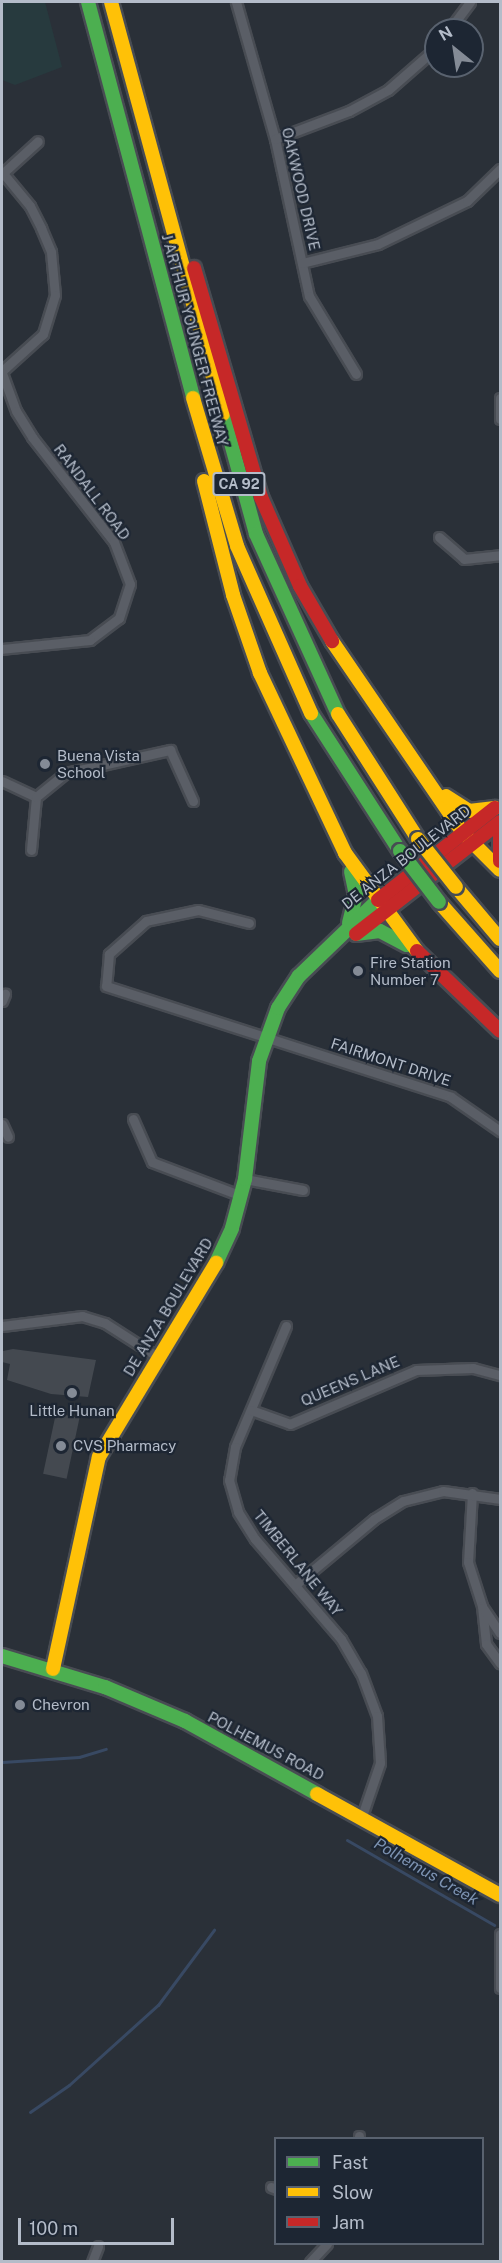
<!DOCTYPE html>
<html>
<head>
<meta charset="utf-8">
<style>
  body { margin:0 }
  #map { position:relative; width:502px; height:2263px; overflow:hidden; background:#2a3038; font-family:"Public Sans",sans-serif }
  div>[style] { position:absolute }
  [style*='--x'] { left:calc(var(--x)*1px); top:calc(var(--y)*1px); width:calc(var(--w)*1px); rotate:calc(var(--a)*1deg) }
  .green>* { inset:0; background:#273a3e }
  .stream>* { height:3px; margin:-1.5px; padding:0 1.5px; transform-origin:1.5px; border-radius:1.5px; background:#384963 }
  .building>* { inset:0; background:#444950; transform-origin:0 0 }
  .roads { filter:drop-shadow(2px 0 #484c53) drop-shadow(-2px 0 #484c53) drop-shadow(0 2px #484c53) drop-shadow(0 -2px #484c53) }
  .street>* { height:9px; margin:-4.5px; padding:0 4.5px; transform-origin:4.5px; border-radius:4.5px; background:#5a5e66 }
  .fast>* { height:14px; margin:-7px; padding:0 7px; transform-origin:7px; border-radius:7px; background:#4caf50 }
  .slow>* { height:14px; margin:-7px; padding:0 7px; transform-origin:7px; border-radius:7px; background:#ffc107 }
  .jam>* { height:14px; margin:-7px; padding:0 7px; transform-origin:7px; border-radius:7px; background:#c62828 }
  .bridges { filter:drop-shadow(2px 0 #474c53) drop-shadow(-2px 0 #474c53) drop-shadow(0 2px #474c53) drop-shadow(0 -2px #474c53) }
  .fast-bridge>* { height:14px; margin:-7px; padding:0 7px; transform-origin:7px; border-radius:7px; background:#4caf50 }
  .slow-bridge>* { height:14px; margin:-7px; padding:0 7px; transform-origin:7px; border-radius:7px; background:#ffc107 }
  .dots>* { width:16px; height:16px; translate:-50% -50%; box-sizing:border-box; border:3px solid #1d2633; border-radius:50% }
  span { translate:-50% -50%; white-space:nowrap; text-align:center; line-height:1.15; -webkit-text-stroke:4.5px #1d2633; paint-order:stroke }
  .shield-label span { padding:2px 4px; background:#1d2633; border:2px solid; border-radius:4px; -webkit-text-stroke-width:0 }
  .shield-label { font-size:14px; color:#b4bcc9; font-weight:700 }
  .street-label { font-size:15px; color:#b4bcc9 }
  .poi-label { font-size:15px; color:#b4bcc9 }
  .left { translate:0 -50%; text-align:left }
  .water-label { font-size:16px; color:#7c92b1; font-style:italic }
  .frame { position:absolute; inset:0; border:3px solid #b4bcc9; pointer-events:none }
  .legend { position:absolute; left:274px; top:2137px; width:210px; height:108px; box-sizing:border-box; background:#1d2633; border:2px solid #59626f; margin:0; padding:8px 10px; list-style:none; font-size:18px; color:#b4bcc9 }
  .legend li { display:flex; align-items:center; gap:12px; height:30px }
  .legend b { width:30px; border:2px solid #59626f }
  .north { position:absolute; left:424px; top:18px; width:60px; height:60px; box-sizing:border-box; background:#1d2633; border:2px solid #59626f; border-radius:50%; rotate:330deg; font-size:16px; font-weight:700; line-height:24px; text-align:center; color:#b4bcc9 }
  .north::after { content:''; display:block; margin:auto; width:21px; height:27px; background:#848b96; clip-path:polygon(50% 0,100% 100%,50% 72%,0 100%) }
  .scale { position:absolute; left:18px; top:2218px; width:156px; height:27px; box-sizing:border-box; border:3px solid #b4bcc9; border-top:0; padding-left:8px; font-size:18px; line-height:21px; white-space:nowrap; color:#b4bcc9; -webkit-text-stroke:4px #1d2633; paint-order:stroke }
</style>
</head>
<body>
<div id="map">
  <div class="green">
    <div style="clip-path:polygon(2px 2px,45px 2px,62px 67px,15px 85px,2px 80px)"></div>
  </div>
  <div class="stream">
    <div style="--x:2;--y:1762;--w:77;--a:-3.7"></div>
    <div style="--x:79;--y:1757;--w:28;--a:-17"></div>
    <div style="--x:347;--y:1840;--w:170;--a:30"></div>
    <div style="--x:30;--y:2112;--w:47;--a:-34.7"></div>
    <div style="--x:69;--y:2085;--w:120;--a:-42"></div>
    <div style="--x:158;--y:2005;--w:94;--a:-53.3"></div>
  </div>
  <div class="building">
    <div style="clip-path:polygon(13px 1349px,96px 1360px,88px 1397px,51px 1394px,7px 1380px,10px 1364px,2px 1362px,3px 1351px)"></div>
    <div style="left:56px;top:1413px;width:24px;height:62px;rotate:12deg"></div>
  </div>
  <div class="roads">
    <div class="street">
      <div style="--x:236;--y:2;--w:142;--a:74.1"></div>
      <div style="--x:275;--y:139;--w:161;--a:77.8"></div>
      <div style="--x:309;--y:296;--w:91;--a:58.9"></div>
      <div style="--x:449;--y:30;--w:35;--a:-53"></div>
      <div style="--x:275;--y:139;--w:79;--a:-20.7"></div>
      <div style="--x:349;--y:111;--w:44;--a:-28.3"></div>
      <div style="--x:388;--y:90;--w:64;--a:-41.2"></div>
      <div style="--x:2;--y:172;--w:44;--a:50.5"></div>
      <div style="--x:30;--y:206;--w:25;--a:63"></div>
      <div style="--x:41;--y:228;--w:26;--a:67"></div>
      <div style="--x:51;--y:252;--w:43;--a:84.7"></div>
      <div style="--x:55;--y:295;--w:41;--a:107.1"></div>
      <div style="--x:43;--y:334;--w:55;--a:137.9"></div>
      <div style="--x:3;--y:173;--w:47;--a:-42.4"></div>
      <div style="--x:302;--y:263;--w:78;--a:-14"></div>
      <div style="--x:378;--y:244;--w:99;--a:-25.8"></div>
      <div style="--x:467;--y:201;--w:46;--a:-44.1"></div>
      <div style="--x:2;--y:373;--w:40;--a:69.8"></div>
      <div style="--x:16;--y:411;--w:31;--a:58"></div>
      <div style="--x:32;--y:437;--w:133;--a:52"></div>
      <div style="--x:114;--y:542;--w:45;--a:69.1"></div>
      <div style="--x:130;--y:584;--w:36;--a:108"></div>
      <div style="--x:119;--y:618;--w:36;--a:143"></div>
      <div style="--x:90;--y:640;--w:88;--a:174.2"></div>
      <div style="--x:500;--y:398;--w:21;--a:90"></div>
      <div style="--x:439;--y:537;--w:33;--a:41"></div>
      <div style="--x:464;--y:559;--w:36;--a:-6"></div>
      <div style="--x:2;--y:781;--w:38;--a:25"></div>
      <div style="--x:31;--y:850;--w:53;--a:-84.6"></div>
      <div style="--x:36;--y:797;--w:38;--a:-39"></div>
      <div style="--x:66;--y:773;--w:107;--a:-12.5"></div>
      <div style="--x:170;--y:750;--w:56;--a:65.7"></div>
      <div style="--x:249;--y:923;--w:53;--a:-165.7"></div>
      <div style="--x:198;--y:910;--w:53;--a:168.1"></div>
      <div style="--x:146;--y:921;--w:50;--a:138.3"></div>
      <div style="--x:109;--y:954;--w:32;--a:95"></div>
      <div style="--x:106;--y:986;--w:362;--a:17.8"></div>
      <div style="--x:451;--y:1097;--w:60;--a:34.8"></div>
      <div style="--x:2;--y:1001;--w:8;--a:-67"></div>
      <div style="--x:133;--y:1119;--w:47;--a:66.2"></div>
      <div style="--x:152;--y:1162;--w:96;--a:20.7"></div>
      <div style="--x:2;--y:1124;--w:14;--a:65"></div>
      <div style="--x:245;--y:1179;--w:59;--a:10.7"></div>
      <div style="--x:2;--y:1326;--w:81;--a:-7.1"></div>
      <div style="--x:82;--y:1316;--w:24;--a:17"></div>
      <div style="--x:105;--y:1323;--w:63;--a:32.7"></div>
      <div style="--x:286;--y:1326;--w:131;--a:112.9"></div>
      <div style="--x:235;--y:1447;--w:34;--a:100"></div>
      <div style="--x:229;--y:1480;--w:33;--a:74"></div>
      <div style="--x:238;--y:1512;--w:32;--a:58"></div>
      <div style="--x:255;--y:1539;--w:132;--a:49.3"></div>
      <div style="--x:341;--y:1639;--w:39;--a:60"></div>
      <div style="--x:361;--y:1673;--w:46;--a:69.6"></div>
      <div style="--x:377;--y:1716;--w:47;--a:86.3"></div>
      <div style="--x:380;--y:1763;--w:56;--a:108.8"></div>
      <div style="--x:251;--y:1410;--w:41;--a:19.7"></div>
      <div style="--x:290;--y:1424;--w:137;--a:-23.2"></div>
      <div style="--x:416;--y:1370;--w:57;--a:-2"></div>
      <div style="--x:473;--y:1368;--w:28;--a:15"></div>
      <div style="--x:472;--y:1493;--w:69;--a:93.3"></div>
      <div style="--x:468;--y:1562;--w:46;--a:72.3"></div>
      <div style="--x:482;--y:1606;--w:38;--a:84"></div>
      <div style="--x:486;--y:1644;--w:24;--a:54"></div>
      <div style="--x:295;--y:1585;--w:103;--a:-39.9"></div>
      <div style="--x:374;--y:1519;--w:34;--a:-32"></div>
      <div style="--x:403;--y:1501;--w:41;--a:-14"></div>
      <div style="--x:443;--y:1491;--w:58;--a:8"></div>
      <div style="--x:483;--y:1608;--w:30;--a:56"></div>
      <div style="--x:500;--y:1934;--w:54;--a:90"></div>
      <div style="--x:359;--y:2138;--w:2;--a:-90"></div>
      <div style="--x:271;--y:2187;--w:5;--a:22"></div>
      <div style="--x:92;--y:2262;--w:17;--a:-69"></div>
      <div style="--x:310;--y:2262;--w:25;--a:-47"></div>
    </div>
    <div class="fast">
      <div style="--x:88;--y:2;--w:410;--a:75.1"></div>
      <div style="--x:223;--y:414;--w:124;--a:74.6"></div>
      <div style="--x:256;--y:534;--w:198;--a:65.5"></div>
      <div style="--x:311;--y:713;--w:164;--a:57.2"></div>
      <div style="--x:349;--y:923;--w:29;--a:-76"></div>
      <div style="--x:356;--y:895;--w:24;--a:-102"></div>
      <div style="--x:356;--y:934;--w:24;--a:-7"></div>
      <div style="--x:380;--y:931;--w:30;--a:28"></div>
      <div style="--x:216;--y:1263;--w:38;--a:-65"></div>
      <div style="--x:232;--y:1228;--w:51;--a:-75.1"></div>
      <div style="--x:245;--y:1179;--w:119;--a:-83.2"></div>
      <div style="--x:259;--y:1061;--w:56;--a:-70.3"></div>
      <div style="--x:278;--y:1008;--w:38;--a:-57"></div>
      <div style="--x:299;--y:976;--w:110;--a:-43.9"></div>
      <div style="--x:2;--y:1656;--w:108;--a:16.8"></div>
      <div style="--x:105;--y:1687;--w:87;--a:23"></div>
      <div style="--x:185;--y:1721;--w:151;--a:28.9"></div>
    </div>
    <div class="slow">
      <div style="--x:111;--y:2;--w:427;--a:74.8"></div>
      <div style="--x:193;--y:398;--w:154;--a:73.4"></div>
      <div style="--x:237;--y:546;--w:183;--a:66.1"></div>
      <div style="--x:204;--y:481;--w:118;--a:75.7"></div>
      <div style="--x:233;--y:595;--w:83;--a:70.9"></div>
      <div style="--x:260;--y:673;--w:199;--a:64.7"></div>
      <div style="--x:345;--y:853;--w:122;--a:53.7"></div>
      <div style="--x:332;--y:641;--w:232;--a:55.7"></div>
      <div style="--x:463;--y:833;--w:52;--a:45"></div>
      <div style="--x:338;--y:714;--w:148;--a:57.4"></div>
      <div style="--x:446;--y:796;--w:27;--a:33"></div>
      <div style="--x:469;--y:811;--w:26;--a:-7"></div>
      <div style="--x:456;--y:887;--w:68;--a:49.8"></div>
      <div style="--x:439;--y:902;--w:92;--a:48.5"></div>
      <div style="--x:53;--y:1669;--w:217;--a:-77.8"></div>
      <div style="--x:99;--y:1457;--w:227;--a:-58.9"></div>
      <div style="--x:317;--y:1794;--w:209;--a:28.9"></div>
    </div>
    <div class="jam">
      <div style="--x:194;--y:268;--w:239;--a:73.7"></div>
      <div style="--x:261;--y:497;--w:97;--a:66.3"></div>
      <div style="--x:300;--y:586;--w:64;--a:59.8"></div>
      <div style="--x:500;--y:831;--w:30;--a:90"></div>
      <div style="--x:378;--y:900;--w:149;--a:-38.2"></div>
      <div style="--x:356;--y:934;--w:182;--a:-37.9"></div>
      <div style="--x:417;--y:951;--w:115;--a:43.9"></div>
    </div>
  </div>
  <div class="bridges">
    <div class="fast-bridge">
      <div style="--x:400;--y:851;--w:64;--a:52.6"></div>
    </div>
    <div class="slow-bridge">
      <div style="--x:418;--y:839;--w:61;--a:51.6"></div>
    </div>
  </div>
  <div class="dots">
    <div style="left:45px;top:764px;background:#848b96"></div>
    <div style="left:358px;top:971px;background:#848b96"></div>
    <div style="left:72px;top:1393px;background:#848b96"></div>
    <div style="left:61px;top:1446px;background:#848b96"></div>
    <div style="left:20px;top:1705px;background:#848b96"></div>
  </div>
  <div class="shield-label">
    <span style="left:239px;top:484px">CA 92</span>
  </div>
  <div class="street-label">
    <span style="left:301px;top:189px;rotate:77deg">OAKWOOD DRIVE</span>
    <span style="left:195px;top:340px;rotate:75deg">J ARTHUR YOUNGER FREEWAY</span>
    <span style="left:92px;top:492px;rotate:53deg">RANDALL ROAD</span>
    <span style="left:406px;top:857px;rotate:-38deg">DE ANZA BOULEVARD</span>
    <span style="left:391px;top:1062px;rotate:18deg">FAIRMONT DRIVE</span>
    <span style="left:168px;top:1307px;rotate:-59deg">DE ANZA BOULEVARD</span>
    <span style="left:350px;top:1381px;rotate:-23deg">QUEENS LANE</span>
    <span style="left:298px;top:1563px;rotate:51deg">TIMBERLANE WAY</span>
    <span style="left:266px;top:1746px;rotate:28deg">POLHEMUS ROAD</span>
  </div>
  <div class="poi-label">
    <span class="left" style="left:57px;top:764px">Buena Vista<br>School</span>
    <span class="left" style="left:370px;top:971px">Fire Station<br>Number 7</span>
    <span style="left:72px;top:1411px">Little Hunan</span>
    <span class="left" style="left:73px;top:1446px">CVS Pharmacy</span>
    <span class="left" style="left:32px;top:1705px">Chevron</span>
  </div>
  <div class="water-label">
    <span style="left:426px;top:1872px;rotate:30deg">Polhemus Creek</span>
  </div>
  <div class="frame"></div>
  <ul class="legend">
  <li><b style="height:8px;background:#4caf50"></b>Fast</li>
  <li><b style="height:8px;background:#ffc107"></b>Slow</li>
  <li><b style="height:8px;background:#c62828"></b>Jam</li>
  </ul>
  <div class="north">N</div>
  <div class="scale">100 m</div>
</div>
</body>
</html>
